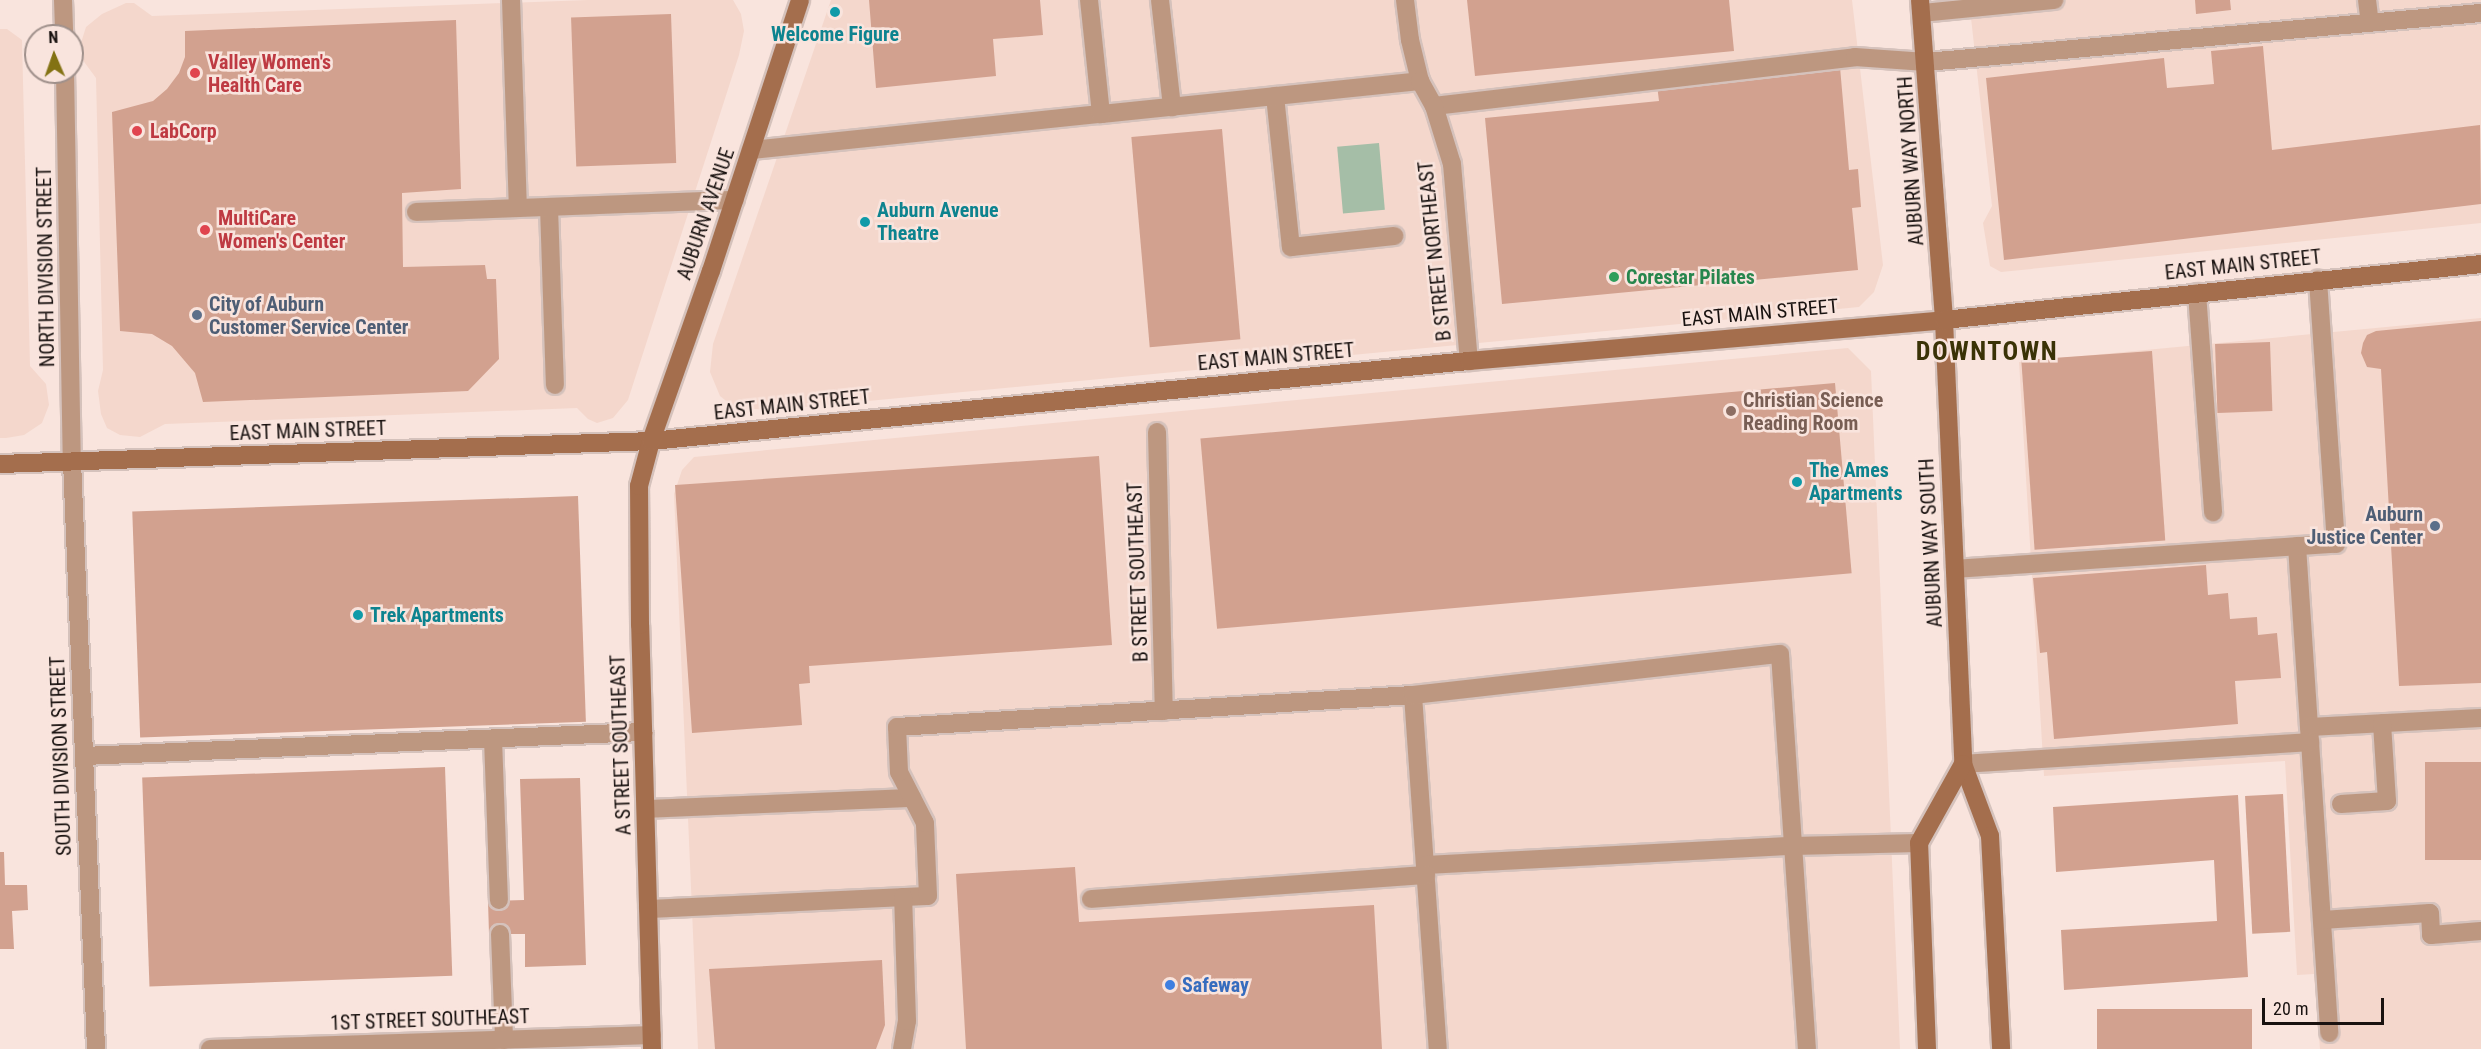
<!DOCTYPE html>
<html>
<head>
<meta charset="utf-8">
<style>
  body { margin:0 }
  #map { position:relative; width:2481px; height:1049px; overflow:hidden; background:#f9e4dd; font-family:"Roboto Condensed",sans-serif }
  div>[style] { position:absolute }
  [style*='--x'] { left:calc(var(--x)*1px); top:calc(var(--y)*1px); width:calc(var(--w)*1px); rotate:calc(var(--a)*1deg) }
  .built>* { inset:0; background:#f4d7cc }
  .green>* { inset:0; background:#a5bea7; transform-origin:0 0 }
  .building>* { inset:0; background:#d2a18f; transform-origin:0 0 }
  .roads { filter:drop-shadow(2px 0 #d5c2bc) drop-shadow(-2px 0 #d5c2bc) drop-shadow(0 2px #d5c2bc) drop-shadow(0 -2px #d5c2bc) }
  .service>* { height:18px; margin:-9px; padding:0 9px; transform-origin:9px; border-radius:9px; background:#bd9780 }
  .pedestrian>* { height:18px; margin:-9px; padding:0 9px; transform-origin:9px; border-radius:9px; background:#bd9780 }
  .minor>* { height:18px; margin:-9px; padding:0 9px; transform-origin:9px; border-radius:9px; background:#bd9780 }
  .secondary>* { height:18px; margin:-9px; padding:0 9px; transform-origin:9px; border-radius:9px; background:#a46e4d }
  .dots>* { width:16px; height:16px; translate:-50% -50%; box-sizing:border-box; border:3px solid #f9e4dd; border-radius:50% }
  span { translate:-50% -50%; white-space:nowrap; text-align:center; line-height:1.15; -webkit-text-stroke:5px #f9e4dd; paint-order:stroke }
  .culture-label { font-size:20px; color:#0d838f; font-weight:700 }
  .left { translate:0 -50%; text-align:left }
  .health-label { font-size:20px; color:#be3a42; font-weight:700 }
  .street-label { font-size:20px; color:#191210 }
  .leisure-label { font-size:20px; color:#27864d; font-weight:700 }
  .service-label { font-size:20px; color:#4e5e75; font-weight:700 }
  .right { translate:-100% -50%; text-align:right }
  .education-label { font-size:20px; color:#785e54; font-weight:700 }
  .shop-label { font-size:20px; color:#366cbe; font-weight:700 }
  .district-label { font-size:26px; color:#3a3206; font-weight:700; letter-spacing:1.5px }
  .north { position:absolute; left:24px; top:24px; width:60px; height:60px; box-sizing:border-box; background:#f9e4dd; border:2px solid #9f908b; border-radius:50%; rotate:358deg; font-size:16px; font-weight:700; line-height:24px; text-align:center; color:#191210 }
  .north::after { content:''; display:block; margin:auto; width:21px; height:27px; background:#837213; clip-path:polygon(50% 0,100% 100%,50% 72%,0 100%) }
  .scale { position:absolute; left:2262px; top:998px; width:122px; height:27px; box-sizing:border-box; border:3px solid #191210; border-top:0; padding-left:8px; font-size:18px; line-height:21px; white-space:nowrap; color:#191210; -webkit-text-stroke:4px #f9e4dd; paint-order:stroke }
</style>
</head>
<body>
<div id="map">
  <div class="built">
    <div style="clip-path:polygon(588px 0,733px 0,741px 14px,744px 31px,739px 55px,628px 400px,613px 418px,597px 423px,588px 419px,577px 408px,165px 424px,140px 437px,120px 435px,107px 428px,101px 414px,98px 391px,103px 370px,96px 78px,82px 59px,80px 46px,86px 27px,102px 14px,126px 3px,134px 3px,152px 16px)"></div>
    <div style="clip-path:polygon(831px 0,1852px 0,1883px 265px,1874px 292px,1859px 307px,773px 410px,735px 408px,720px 396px,710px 372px,713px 344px)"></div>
    <div style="clip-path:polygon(1969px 0,2481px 0,2481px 223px,2001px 272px,1990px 266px,1983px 223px,1992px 206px)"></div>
    <div style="clip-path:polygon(0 29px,7px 29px,22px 40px,30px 366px,46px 384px,49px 405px,42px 423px,24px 435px,6px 438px,0 438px)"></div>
    <div style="clip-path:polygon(2481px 318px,2481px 1049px,2320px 1049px,2314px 974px,2297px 975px,2285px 761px,2044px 776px,2019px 362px)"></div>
    <div style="clip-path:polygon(1848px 348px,1871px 371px,1900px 1049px,698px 1049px,674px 494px,682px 470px,694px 457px)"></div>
  </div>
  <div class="green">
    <div style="left:1379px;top:143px;width:67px;height:42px;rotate:85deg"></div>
  </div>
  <div class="building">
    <div style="clip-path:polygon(869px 0,1040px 0,1043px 35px,993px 39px,996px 76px,876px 88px)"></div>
    <div style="clip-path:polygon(1467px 0,1729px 0,1734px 51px,1475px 76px)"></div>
    <div style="clip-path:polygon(2195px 0,2230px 0,2231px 10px,2196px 14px)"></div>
    <div style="left:671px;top:14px;width:149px;height:100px;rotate:88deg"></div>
    <div style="clip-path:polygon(456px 20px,461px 189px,402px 193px,403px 267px,485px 265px,487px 279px,496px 279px,499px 359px,468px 391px,203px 402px,195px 373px,172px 346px,152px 334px,120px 331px,112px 112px,153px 101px,167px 89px,179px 73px,185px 57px,185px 31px)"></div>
    <div style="clip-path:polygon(2263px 46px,2272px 150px,2480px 125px,2481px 204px,2004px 260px,1986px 78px,2164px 58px,2167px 88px,2214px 84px,2211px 51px)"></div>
    <div style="clip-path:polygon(1840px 67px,1849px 170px,1858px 169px,1861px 207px,1852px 208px,1858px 270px,1502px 304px,1485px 118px,1659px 101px,1657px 85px)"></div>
    <div style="left:1222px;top:129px;width:211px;height:91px;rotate:85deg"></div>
    <div style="clip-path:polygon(2481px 321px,2481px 683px,2399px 686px,2381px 369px,2367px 367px,2361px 353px,2363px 343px,2367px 335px,2376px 331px)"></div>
    <div style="left:2270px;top:342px;width:69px;height:55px;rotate:88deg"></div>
    <div style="left:2152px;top:351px;width:190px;height:131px;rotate:86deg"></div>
    <div style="left:1835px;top:383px;width:191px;height:637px;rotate:85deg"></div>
    <div style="clip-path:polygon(1099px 456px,1112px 645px,809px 666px,810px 683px,799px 684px,802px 725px,692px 733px,675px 485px)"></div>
    <div style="left:578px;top:496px;width:226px;height:446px;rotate:88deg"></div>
    <div style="clip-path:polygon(2206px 565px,2208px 595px,2228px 593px,2230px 619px,2257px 617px,2258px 635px,2277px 633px,2281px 678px,2235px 681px,2238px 724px,2054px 739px,2047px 652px,2040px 653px,2033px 578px)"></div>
    <div style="left:2481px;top:762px;width:98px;height:56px;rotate:90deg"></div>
    <div style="left:445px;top:767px;width:209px;height:303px;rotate:88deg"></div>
    <div style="clip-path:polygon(580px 778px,586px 965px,525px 967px,525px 934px,489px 934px,488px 901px,524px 900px,520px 779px)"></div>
    <div style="left:2283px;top:794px;width:138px;height:38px;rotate:87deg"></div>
    <div style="clip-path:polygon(2238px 795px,2248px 977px,2064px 990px,2061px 930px,2217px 921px,2214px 860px,2056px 872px,2053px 807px)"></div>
    <div style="clip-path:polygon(0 852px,4px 852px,5px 885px,27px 885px,28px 910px,12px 911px,14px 949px,0 949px)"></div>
    <div style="clip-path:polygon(1075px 867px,1079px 922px,1374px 905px,1382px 1049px,966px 1049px,956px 874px)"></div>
    <div style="clip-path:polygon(882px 960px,885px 1025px,876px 1049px,715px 1049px,709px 969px)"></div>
    <div style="left:2097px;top:1009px;width:155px;height:40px"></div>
  </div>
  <div class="roads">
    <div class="service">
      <div style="--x:511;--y:0;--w:208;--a:88.1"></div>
      <div style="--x:1160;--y:0;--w:108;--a:83.6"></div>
      <div style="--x:2367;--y:0;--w:23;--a:83"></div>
      <div style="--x:1922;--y:13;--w:133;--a:-5.6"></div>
      <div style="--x:1275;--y:96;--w:152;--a:84"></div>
      <div style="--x:1291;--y:247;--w:104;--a:-6.1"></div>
      <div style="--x:1434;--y:106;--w:424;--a:-6.6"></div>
      <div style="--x:1855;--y:57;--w:71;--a:4"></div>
      <div style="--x:1926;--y:62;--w:557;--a:-5.05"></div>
      <div style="--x:1101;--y:114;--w:321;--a:-5.9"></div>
      <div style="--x:751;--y:150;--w:352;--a:-5.9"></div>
      <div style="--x:1101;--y:114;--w:115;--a:-96"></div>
      <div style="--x:549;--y:207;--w:178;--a:88.1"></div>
      <div style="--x:416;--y:212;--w:319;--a:-2.2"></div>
      <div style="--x:2197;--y:293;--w:220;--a:85.8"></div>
      <div style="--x:2297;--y:546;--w:488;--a:86.2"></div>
      <div style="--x:1955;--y:569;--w:382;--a:-3.8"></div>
      <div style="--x:2336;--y:544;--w:265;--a:-93.9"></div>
      <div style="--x:1413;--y:695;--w:355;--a:86"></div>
      <div style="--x:2309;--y:727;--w:172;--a:-3"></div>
      <div style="--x:493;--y:739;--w:161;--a:87.9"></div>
      <div style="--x:84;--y:756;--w:560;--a:-2.46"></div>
      <div style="--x:1963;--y:764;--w:348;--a:-3.6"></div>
      <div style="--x:2341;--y:804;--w:46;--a:-3.7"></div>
      <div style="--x:2387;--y:801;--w:78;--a:-93.7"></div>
      <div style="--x:646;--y:809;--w:266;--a:-2.4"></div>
      <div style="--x:1426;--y:865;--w:367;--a:-3"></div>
      <div style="--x:1793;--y:846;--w:126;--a:-1.4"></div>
      <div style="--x:1091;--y:899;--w:336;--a:-4.1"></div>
      <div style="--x:648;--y:909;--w:280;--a:-2.7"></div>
      <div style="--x:928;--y:896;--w:73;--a:-92.4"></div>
      <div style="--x:925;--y:823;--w:57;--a:-117"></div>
      <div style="--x:899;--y:772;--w:45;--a:-92.5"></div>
      <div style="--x:897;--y:727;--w:517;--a:-3.55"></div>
      <div style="--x:1413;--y:695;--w:369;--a:-6.4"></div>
      <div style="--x:1780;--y:654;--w:396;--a:86.1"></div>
      <div style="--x:2322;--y:920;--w:108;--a:-3.7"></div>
      <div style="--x:2430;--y:913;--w:22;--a:87"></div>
      <div style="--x:2431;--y:935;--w:50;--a:-4.6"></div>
      <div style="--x:500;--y:934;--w:106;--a:87.8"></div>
      <div style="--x:902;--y:1049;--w:28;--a:-80"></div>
      <div style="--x:907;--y:1021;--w:124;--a:-91.8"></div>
    </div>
    <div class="pedestrian">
      <div style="--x:1157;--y:432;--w:279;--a:88.6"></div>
    </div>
    <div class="minor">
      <div style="--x:63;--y:0;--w:36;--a:88"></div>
      <div style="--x:1405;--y:0;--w:40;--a:82.9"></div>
      <div style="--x:1410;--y:40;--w:42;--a:76.3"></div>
      <div style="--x:1420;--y:81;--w:29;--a:61"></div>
      <div style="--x:1434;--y:106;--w:61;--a:72.8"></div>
      <div style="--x:1452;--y:164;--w:198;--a:85.1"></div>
      <div style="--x:65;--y:72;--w:389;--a:89"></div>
      <div style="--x:72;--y:461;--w:588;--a:87.66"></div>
      <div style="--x:210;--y:1049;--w:442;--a:-1.8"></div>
    </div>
    <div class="secondary">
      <div style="--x:1920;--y:0;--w:321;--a:85.7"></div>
      <div style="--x:1944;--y:320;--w:444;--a:87.5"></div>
      <div style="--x:1963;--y:764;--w:77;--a:69.4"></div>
      <div style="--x:1990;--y:836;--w:213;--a:87"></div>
      <div style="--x:0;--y:464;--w:651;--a:-2.02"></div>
      <div style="--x:651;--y:441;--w:822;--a:-5.59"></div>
      <div style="--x:1469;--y:361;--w:477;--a:-4.9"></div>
      <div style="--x:1944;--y:320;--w:540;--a:-5.95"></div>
      <div style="--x:652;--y:1049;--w:424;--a:-91.6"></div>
      <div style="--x:640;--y:625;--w:139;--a:-90.4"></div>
      <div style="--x:639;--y:486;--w:47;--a:-75.1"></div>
      <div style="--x:651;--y:441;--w:180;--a:-70.6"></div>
      <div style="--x:711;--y:271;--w:285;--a:-71.8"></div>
      <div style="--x:1927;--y:1049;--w:206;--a:-92.2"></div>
      <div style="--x:1919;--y:843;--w:90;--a:-60.9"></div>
    </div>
  </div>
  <div class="dots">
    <div style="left:835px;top:12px;background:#0f9aa8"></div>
    <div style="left:195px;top:73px;background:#e0444e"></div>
    <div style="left:137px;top:131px;background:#e0444e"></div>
    <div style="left:865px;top:222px;background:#0f9aa8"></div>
    <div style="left:205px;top:230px;background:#e0444e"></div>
    <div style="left:1614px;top:277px;background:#2e9e5b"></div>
    <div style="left:197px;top:315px;background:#5c6f8a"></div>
    <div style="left:1731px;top:411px;background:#8d6e63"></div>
    <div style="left:1797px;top:482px;background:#0f9aa8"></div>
    <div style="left:2435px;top:526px;background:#5c6f8a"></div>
    <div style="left:358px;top:615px;background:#0f9aa8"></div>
    <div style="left:1170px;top:985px;background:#3f7fe0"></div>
  </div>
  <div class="culture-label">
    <span style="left:835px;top:34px">Welcome Figure</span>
    <span class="left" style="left:877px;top:222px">Auburn Avenue<br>Theatre</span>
    <span class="left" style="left:1809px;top:482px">The Ames<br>Apartments</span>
    <span class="left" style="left:370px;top:615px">Trek Apartments</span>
  </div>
  <div class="health-label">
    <span class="left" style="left:208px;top:74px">Valley Women's<br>Health Care</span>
    <span class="left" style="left:150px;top:131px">LabCorp</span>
    <span class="left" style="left:218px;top:230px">MultiCare<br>Women's Center</span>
  </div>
  <div class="street-label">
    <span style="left:1911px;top:161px;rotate:-94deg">AUBURN WAY NORTH</span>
    <span style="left:706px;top:214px;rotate:-71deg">AUBURN AVENUE</span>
    <span style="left:1435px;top:251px;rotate:-96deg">B STREET NORTHEAST</span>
    <span style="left:2243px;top:265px;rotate:-6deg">EAST MAIN STREET</span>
    <span style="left:46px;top:267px;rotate:-91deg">NORTH DIVISION STREET</span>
    <span style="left:1760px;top:313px;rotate:-5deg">EAST MAIN STREET</span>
    <span style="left:1276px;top:357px;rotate:-5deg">EAST MAIN STREET</span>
    <span style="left:792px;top:405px;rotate:-6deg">EAST MAIN STREET</span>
    <span style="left:308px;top:431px;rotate:-2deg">EAST MAIN STREET</span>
    <span style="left:1931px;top:543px;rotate:-93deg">AUBURN WAY SOUTH</span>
    <span style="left:1138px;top:572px;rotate:-92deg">B STREET SOUTHEAST</span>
    <span style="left:621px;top:745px;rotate:-92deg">A STREET SOUTHEAST</span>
    <span style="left:61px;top:756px;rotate:-92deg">SOUTH DIVISION STREET</span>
    <span style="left:430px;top:1020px;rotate:-2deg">1ST STREET SOUTHEAST</span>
  </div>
  <div class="leisure-label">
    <span class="left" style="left:1626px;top:277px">Corestar Pilates</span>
  </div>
  <div class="service-label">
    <span class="left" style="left:209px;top:316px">City of Auburn<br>Customer Service Center</span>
    <span class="right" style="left:2423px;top:526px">Auburn<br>Justice Center</span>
  </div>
  <div class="education-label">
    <span class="left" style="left:1743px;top:412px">Christian Science<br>Reading Room</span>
  </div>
  <div class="shop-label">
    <span class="left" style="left:1182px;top:985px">Safeway</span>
  </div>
  <div class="district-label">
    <span style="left:1987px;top:352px">DOWNTOWN</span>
  </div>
  <div class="north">N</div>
  <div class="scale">20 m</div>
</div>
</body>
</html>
